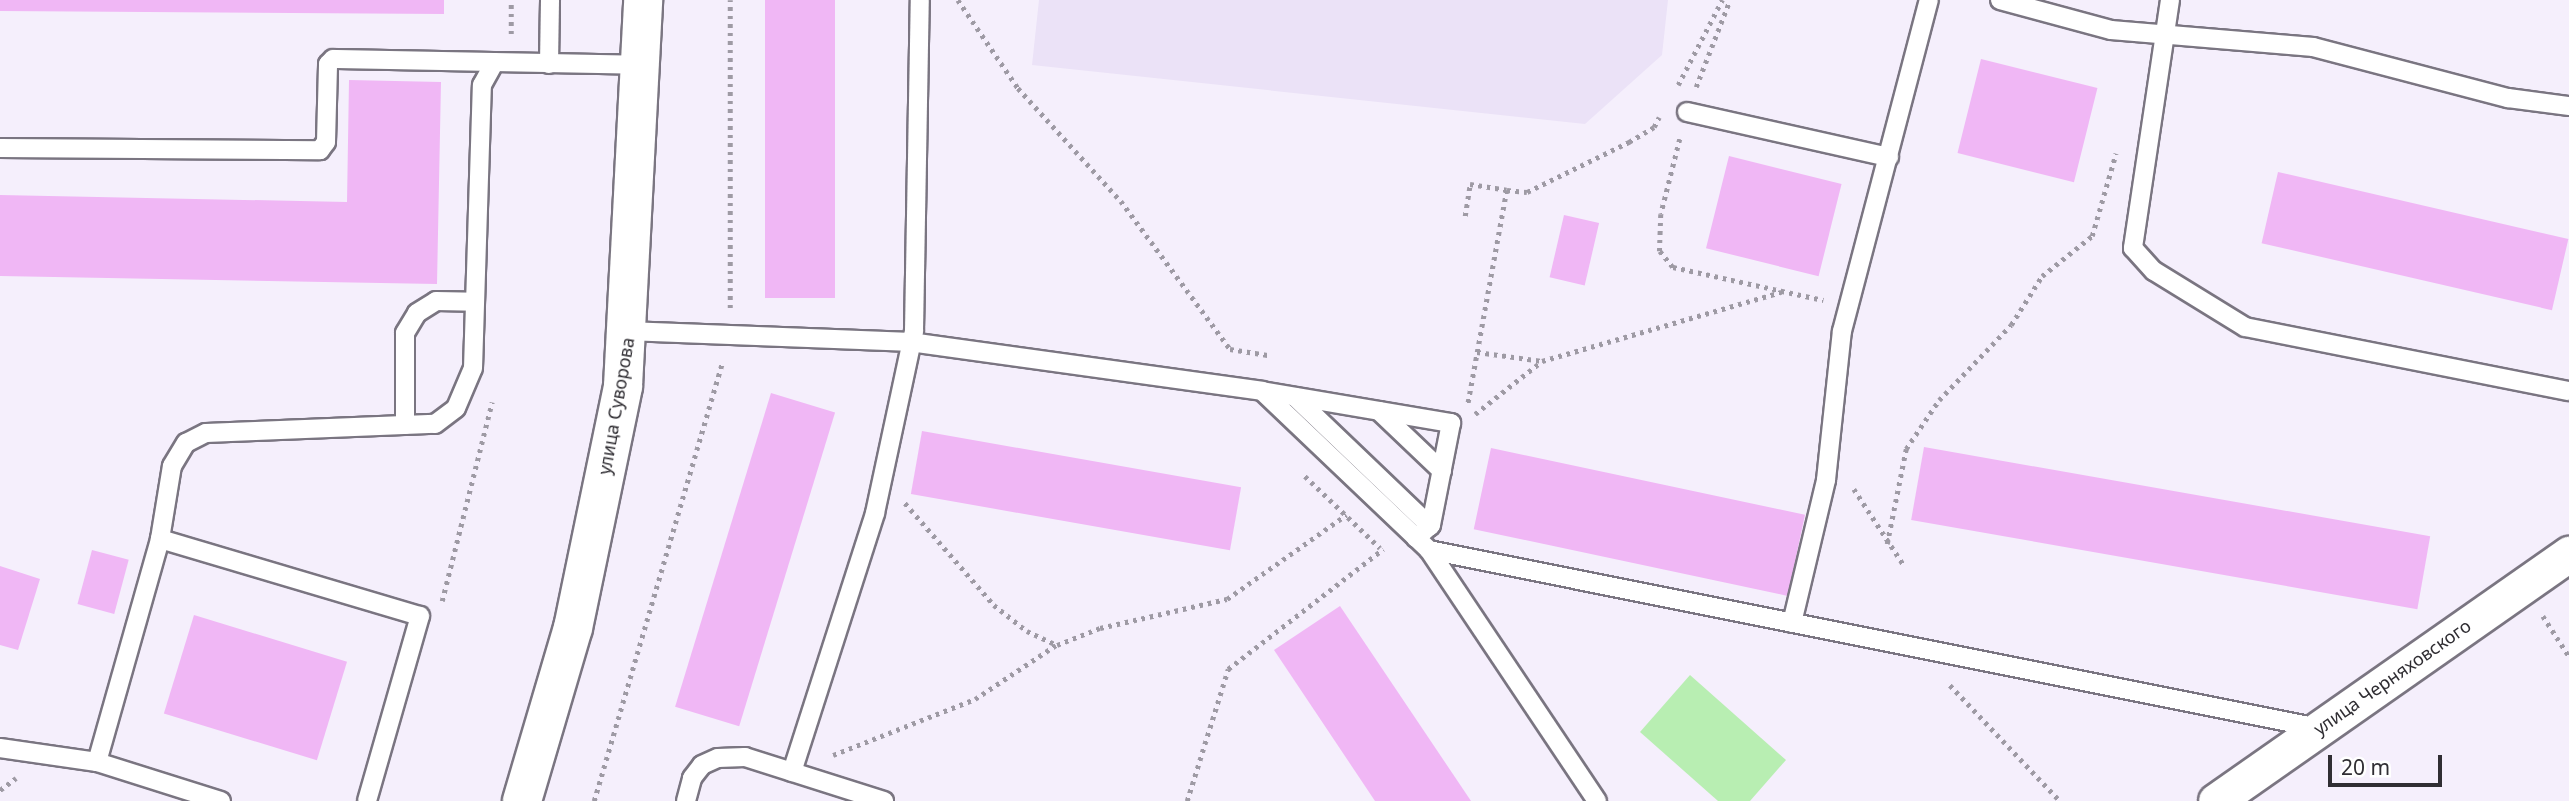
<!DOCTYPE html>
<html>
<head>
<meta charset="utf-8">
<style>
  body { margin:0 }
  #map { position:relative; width:2569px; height:801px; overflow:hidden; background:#f5effc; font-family:"Noto Sans",sans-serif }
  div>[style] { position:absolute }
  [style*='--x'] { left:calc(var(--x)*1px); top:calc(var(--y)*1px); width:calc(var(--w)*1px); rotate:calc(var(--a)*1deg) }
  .built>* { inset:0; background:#ebe2f7 }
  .green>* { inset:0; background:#b8eeb2 }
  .building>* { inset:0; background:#f0b7f5; transform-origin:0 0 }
  .path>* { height:4.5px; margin-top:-2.25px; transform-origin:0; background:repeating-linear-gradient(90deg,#9e9aa4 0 3.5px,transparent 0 8.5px) }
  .roads { filter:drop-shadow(2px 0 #7a7581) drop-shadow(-2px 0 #7a7581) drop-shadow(0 2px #7a7581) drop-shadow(0 -2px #7a7581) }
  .lane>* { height:18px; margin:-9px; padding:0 9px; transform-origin:9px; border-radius:9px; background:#fff }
  .street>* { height:35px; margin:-17.5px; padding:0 17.5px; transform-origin:17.5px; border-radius:17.5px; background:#fff }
  .secondary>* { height:38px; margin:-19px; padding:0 19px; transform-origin:19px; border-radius:19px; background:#fff }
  span { translate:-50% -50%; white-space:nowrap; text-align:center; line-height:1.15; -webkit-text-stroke:5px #fff; paint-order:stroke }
  .street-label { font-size:18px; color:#302e33 }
  .scale { position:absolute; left:2328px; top:755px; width:114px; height:32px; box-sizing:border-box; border:4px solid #302e33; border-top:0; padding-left:9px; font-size:21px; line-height:24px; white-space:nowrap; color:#302e33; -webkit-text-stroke:5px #fff; paint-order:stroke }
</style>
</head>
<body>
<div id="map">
  <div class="built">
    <div style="clip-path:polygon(1039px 0,1668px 0,1662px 55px,1585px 124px,1032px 65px)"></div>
  </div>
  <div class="green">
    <div style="clip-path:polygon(1690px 675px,1786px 760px,1750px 801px,1718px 801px,1640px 732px)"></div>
  </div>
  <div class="building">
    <div style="clip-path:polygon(0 0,444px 0,444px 14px,0 11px)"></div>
    <div style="left:765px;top:0;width:70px;height:298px"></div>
    <div style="left:1981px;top:59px;width:120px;height:97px;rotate:14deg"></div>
    <div style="clip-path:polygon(349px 80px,441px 82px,437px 284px,0 276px,0 195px,347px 202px)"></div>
    <div style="left:1729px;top:156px;width:116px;height:95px;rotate:14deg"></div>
    <div style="left:2278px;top:172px;width:298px;height:73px;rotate:13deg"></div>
    <div style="left:1564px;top:215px;width:36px;height:64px;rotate:13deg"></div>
    <div style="left:771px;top:393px;width:67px;height:328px;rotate:17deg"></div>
    <div style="left:922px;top:431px;width:324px;height:64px;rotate:10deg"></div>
    <div style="left:1924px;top:447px;width:514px;height:74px;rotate:10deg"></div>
    <div style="left:1491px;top:448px;width:321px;height:83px;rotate:12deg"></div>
    <div style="left:92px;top:550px;width:38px;height:56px;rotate:15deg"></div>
    <div style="clip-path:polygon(0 566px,40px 579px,18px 650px,0 645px)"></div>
    <div style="clip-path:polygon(1340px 606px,1471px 801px,1375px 801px,1274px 650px)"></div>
    <div style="left:194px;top:615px;width:160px;height:103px;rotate:17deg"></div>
  </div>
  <div class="path">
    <div style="--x:958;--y:0;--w:107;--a:55.7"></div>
    <div style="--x:1018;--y:88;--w:153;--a:47.7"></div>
    <div style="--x:1121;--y:201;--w:184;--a:53.6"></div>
    <div style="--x:1230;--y:349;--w:38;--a:9"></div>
    <div style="--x:511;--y:34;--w:34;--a:-90"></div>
    <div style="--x:1678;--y:85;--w:96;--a:-62.6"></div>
    <div style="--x:1696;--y:87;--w:93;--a:-68.7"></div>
    <div style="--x:1680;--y:139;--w:77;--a:104.2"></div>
    <div style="--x:1661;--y:214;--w:37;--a:92"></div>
    <div style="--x:1660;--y:251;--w:21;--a:51"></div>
    <div style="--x:1673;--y:267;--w:154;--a:12.4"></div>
    <div style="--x:1507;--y:190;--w:20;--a:6"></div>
    <div style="--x:1527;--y:192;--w:114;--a:-26.1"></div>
    <div style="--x:1629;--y:142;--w:29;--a:-31"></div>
    <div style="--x:1654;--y:127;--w:11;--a:-63"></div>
    <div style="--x:1465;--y:216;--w:32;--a:-81"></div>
    <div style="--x:1470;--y:184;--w:37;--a:9"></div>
    <div style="--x:1507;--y:190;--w:218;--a:100.3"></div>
    <div style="--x:730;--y:308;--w:308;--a:-90"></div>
    <div style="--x:1477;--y:352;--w:66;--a:7.9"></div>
    <div style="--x:1475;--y:414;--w:85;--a:-38.3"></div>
    <div style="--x:1542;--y:361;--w:249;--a:-16.1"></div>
    <div style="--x:1305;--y:476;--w:104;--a:43.8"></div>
    <div style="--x:1854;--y:489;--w:90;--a:56.8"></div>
    <div style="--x:905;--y:503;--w:135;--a:48.9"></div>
    <div style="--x:994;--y:605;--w:42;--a:38.2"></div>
    <div style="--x:1027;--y:631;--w:33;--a:25"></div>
    <div style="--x:1057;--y:645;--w:46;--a:-21.6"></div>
    <div style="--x:1100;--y:628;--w:130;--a:-12.9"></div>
    <div style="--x:1227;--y:599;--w:146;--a:-35.2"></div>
    <div style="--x:1887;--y:544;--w:97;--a:-78.7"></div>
    <div style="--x:1906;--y:449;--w:59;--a:-56"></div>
    <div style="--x:1939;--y:400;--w:104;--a:-46.2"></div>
    <div style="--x:2011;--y:325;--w:58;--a:-57.7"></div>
    <div style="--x:2042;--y:276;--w:64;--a:-38.7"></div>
    <div style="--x:2092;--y:236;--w:86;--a:-73.9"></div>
    <div style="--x:442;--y:601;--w:205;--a:-75.9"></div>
    <div style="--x:2543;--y:616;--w:48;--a:57"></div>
    <div style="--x:1950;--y:685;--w:160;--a:46.5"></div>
    <div style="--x:833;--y:755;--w:153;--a:-21.5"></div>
    <div style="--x:975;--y:699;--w:97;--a:-33.7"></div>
    <div style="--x:0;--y:790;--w:20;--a:-37"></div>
    <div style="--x:594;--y:801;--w:457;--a:-73.7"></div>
    <div style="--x:1187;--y:801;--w:138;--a:-72.7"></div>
    <div style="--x:1228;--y:669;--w:196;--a:-37.7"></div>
  </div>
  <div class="roads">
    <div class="lane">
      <div style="--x:2000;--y:0;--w:115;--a:15.1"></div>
      <div style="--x:2111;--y:30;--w:203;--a:4.8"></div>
      <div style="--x:2313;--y:47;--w:202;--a:14.7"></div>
      <div style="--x:2508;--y:98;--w:62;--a:7.5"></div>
      <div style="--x:2170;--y:0;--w:251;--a:98.5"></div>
      <div style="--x:2133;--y:248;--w:31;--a:48"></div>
      <div style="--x:2154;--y:271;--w:107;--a:31.6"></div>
      <div style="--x:2245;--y:327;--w:330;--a:11.2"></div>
      <div style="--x:549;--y:64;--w:64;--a:-89.1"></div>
      <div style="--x:1687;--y:112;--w:207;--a:12.6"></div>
      <div style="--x:0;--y:148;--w:320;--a:0.4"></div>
      <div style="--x:320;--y:150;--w:10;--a:-53"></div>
      <div style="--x:326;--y:142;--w:78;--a:-88.5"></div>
      <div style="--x:328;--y:64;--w:7;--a:-45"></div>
      <div style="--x:333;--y:59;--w:309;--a:1.1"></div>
      <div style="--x:629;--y:331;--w:281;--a:2.2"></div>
      <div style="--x:910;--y:342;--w:355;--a:7.9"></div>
      <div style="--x:1262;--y:391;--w:231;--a:43.6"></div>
      <div style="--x:1429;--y:550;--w:907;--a:11.32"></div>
      <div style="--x:1262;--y:391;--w:192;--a:9.6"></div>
      <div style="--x:1451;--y:423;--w:104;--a:101.1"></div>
      <div style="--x:1431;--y:525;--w:20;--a:139"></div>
      <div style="--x:1295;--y:397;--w:187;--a:43.7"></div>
      <div style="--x:1379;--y:411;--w:87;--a:43.6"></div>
      <div style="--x:405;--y:425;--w:92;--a:-90"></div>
      <div style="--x:405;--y:333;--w:23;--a:-59"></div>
      <div style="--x:417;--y:313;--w:22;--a:-32"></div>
      <div style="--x:436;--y:301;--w:39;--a:1"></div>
      <div style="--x:160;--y:539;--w:74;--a:-80.7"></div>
      <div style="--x:172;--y:466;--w:27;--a:-59"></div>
      <div style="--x:186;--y:443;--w:22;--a:-27"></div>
      <div style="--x:206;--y:433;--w:229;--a:-2.3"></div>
      <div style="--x:435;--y:424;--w:26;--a:-37"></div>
      <div style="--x:456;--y:408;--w:43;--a:-67"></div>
      <div style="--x:473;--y:368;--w:283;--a:-88.2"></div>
      <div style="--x:482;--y:85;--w:26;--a:-61"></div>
      <div style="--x:1429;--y:550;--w:302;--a:56.2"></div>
      <div style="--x:1792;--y:623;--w:147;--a:-76.6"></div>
      <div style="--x:1826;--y:480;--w:150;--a:-83.9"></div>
      <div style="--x:1842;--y:331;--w:342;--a:-75.3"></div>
      <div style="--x:0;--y:748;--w:98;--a:8.2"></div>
      <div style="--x:97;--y:762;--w:130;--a:17.5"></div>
      <div style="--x:97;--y:762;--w:232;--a:-74.2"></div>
      <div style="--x:160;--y:539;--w:271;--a:16.5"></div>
      <div style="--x:420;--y:616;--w:192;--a:106"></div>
      <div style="--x:792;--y:772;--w:272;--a:-72.2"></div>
      <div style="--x:875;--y:513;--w:186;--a:-77.9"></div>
      <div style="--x:914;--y:331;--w:331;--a:-89"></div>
      <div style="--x:686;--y:801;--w:24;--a:-75"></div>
      <div style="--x:692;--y:778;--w:16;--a:-52"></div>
      <div style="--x:702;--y:765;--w:17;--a:-24"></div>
      <div style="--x:718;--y:758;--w:27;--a:-2"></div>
      <div style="--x:745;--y:757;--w:146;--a:17.6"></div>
    </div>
    <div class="street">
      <div style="--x:2216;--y:801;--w:431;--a:-35"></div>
    </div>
    <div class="secondary">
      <div style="--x:522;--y:801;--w:180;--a:-73.6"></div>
      <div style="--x:573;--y:628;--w:247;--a:-78.3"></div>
      <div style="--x:623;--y:386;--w:387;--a:-87"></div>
    </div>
  </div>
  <div class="street-label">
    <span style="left:616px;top:406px;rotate:-80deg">улица Суворова</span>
    <span style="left:2392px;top:677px;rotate:-35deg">улица Черняховского</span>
  </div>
  <div class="scale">20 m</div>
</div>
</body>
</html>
